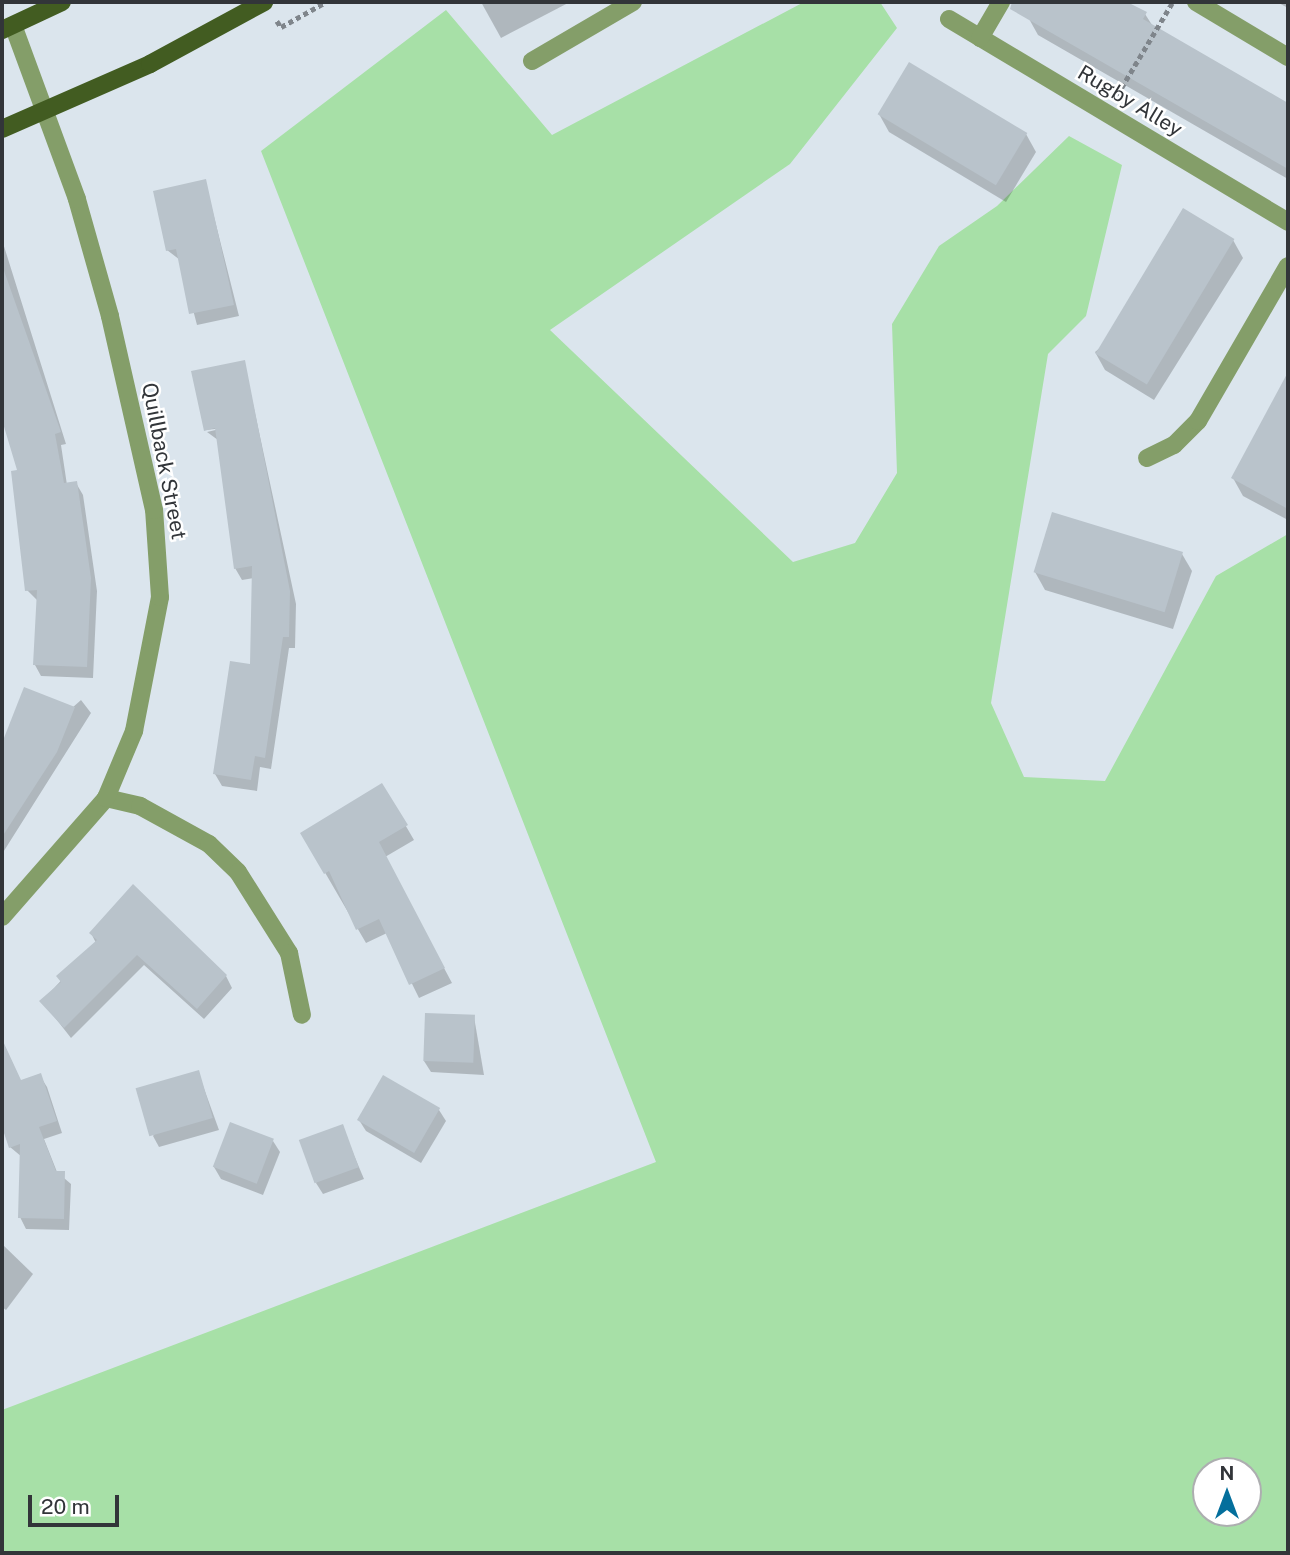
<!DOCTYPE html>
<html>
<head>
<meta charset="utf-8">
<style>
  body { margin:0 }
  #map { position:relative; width:1290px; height:1555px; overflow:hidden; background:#dbe5ed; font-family:"Public Sans",sans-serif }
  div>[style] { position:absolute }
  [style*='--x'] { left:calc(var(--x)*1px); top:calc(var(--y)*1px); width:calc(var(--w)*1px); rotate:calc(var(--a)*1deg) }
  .green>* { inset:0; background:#a7e0a7 }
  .shadow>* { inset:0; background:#0003 }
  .building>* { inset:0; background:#b9c3cb; transform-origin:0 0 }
  .path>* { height:4.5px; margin-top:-2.25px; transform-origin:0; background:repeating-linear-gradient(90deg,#7f858b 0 5px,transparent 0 8.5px) }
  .minor>* { height:18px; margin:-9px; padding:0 9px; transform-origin:9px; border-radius:9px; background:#849e69 }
  .major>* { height:18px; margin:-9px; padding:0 9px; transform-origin:9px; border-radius:9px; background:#425c21 }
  span { translate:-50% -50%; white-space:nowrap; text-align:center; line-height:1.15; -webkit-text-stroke:5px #fff; paint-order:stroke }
  .street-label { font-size:21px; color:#323539 }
  .frame { position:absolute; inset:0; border:4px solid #323539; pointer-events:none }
  .north { position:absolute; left:1192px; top:1457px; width:70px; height:70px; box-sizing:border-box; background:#fff; border:2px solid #adaeb0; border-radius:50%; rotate:0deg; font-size:19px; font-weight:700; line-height:28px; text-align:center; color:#323539 }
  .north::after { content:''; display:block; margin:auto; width:24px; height:32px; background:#046f9c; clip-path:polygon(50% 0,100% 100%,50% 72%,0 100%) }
  .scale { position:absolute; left:28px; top:1495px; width:91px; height:32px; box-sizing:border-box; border:4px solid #323539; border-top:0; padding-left:9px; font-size:21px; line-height:24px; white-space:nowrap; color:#323539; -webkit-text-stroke:5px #fff; paint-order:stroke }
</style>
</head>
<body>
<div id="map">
  <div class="green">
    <div style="clip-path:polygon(evenodd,804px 2px,880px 2px,897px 28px,790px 164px,550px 330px,793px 562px,855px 543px,897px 473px,892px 324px,939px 246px,997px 206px,1069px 136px,1122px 165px,1086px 316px,1048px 354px,991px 703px,1024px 777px,1105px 781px,1216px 576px,1288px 534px,1288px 1553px,2px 1553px,2px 1410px,656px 1162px,261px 151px,446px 10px,552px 135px,804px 2px,1206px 1471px,1248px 1471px,1248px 1513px,1206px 1513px,1206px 1471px)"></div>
  </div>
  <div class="shadow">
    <div style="clip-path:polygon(481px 2px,570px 2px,501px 38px)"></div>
    <div style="clip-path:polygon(1036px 2px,1123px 2px,1145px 14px,1154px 28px,1288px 105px,1288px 179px,1038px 35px,1028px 17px)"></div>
    <div style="clip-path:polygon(1277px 2px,1288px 2px,1288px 8px)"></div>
    <div style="clip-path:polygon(879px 114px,1026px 134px,1036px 152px,1006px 202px,889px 132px)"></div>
    <div style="clip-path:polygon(205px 181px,239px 316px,197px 325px,180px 260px,167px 250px)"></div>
    <div style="clip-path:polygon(1233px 240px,1243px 258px,1154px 400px,1105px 370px,1095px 352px)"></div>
    <div style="clip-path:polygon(3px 243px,66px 444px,61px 445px,67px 485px,76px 483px,83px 495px,97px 591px,93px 678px,41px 676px,35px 665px,38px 601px,27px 590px,19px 472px,2px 409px)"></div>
    <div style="clip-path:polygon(244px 362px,296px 604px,295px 648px,289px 648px,271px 769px,260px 767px,257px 791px,222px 786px,215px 774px,231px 663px,252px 666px,254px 578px,242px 580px,235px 568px,218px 440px,207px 432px,224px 428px,206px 430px,193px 373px)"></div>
    <div style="clip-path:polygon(1288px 375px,1288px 520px,1243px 496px,1233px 478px)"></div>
    <div style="clip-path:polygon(1182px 554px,1192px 571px,1173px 629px,1045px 590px,1035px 572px)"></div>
    <div style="clip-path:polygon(25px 689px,72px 708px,81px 700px,91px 713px,2px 854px,2px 748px)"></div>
    <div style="clip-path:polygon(382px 785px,414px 840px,385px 857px,452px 983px,419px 998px,387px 933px,366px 943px,302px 833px)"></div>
    <div style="clip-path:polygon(91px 933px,226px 976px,232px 988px,204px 1019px,144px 965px,71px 1038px,42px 1001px,96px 943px)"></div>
    <div style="clip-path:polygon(474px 1017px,484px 1075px,431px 1072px,424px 1061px)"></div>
    <div style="clip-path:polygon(2px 1040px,21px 1082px,40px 1076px,47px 1087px,62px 1133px,44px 1139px,57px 1172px,71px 1184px,69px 1230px,26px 1229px,20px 1217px,22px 1157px,10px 1147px,2px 1121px)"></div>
    <div style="clip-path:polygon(198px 1072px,219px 1130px,159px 1147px,153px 1136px)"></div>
    <div style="clip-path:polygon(383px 1078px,439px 1110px,446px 1121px,421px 1163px,366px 1131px,359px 1120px)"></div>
    <div style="clip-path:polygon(342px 1127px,364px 1179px,323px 1194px,316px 1183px)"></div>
    <div style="clip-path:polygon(273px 1141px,280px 1152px,263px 1195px,221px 1179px,214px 1167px)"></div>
    <div style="clip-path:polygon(2px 1244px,33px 1274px,6px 1310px,2px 1307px)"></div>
  </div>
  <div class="building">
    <div style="clip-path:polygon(1012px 2px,1127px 2px,1147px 12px,1143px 19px,1288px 103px,1288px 169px,1010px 9px)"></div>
    <div style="left:909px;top:62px;width:138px;height:61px;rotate:31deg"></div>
    <div style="clip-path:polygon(206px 179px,234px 305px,189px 314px,176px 249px,166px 251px,153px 191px)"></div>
    <div style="left:1183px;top:208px;width:60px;height:170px;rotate:31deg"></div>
    <div style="clip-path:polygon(2px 265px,61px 432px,55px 434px,64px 483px,77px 481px,91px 578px,87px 667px,33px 665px,37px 590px,25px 591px,11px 471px,17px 470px,2px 420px)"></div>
    <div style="clip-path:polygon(245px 360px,290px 591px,289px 637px,283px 637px,265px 758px,255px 756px,251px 780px,213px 774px,230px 661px,250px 664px,252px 566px,234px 569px,215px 428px,204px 431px,191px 371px)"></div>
    <div style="clip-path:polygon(1288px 372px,1288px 509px,1231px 478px)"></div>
    <div style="left:1052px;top:512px;width:137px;height:63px;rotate:17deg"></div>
    <div style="clip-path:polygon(24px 687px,75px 707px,57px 752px,2px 837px,2px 743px)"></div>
    <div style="clip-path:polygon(382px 783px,408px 825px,379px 842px,445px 968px,409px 985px,379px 919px,356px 930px,329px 871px,324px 874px,300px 833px)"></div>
    <div style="clip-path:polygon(133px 884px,227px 975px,197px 1009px,137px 955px,64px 1028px,39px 1001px,61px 982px,56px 976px,97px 940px,89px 933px)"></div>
    <div style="left:425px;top:1013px;width:50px;height:48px;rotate:2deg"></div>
    <div style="clip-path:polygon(2px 1039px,21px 1080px,41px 1073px,57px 1121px,39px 1127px,56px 1171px,65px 1171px,64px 1219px,18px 1218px,20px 1144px,9px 1148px,2px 1127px)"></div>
    <div style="left:199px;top:1070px;width:50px;height:66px;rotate:74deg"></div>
    <div style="left:383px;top:1075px;width:66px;height:52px;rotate:30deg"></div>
    <div style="left:230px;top:1122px;width:47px;height:48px;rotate:21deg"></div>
    <div style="left:343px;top:1124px;width:46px;height:47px;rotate:70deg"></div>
  </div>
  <div class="path">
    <div style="--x:277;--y:21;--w:7;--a:56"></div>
    <div style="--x:281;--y:27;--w:51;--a:-29.1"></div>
    <div style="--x:1117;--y:95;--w:107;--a:-59.1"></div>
  </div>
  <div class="minor">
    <div style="--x:1196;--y:2;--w:107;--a:30.9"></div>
    <div style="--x:949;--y:19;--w:395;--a:30.9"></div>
    <div style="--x:980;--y:38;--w:42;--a:-59.7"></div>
    <div style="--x:532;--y:61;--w:117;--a:-30.3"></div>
    <div style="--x:1147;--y:458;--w:30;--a:-26"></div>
    <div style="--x:1174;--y:445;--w:34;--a:-45"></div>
    <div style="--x:1198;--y:421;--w:179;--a:-59.9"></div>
    <div style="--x:106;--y:798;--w:35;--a:13"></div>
    <div style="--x:140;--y:806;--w:79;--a:28.8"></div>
    <div style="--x:209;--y:844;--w:40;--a:44"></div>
    <div style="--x:238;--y:872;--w:96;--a:57.8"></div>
    <div style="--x:289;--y:953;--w:63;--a:78.2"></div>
    <div style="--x:2;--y:917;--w:158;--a:-48.8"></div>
    <div style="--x:106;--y:798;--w:73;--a:-67.3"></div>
    <div style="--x:134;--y:731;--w:136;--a:-79"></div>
    <div style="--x:160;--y:597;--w:87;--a:-93.9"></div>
    <div style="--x:154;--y:510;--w:199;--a:-102.8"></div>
    <div style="--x:110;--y:316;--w:122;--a:-105.8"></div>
    <div style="--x:77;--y:199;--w:185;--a:-110.2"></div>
  </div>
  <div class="major">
    <div style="--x:2;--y:30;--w:66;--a:-25"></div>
    <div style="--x:2;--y:129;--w:162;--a:-23.7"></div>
    <div style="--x:150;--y:64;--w:130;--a:-28.5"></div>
  </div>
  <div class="street-label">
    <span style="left:1130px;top:101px;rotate:31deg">Rugby Alley</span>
    <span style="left:164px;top:461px;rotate:79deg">Quillback Street</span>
  </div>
  <div class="frame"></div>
  <div class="north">N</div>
  <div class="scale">20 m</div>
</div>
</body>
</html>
